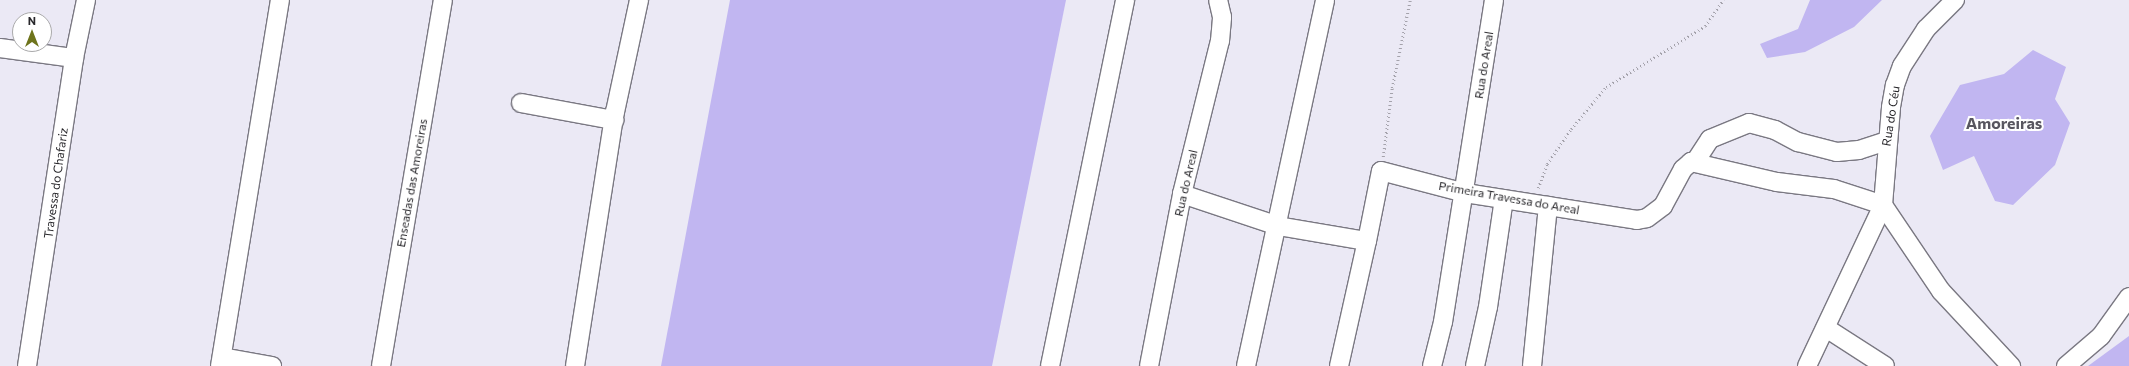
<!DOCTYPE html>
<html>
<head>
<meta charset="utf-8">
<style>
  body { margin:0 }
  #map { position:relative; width:2129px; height:366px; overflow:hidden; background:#ebe9f5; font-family:Commissioner,sans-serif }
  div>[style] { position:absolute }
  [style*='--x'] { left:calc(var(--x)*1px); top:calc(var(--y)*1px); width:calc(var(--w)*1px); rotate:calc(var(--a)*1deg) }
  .green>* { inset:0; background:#c1b6f1 }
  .path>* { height:2.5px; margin-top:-1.25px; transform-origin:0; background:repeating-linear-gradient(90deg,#a4a2ab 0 1px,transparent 0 4px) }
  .roads { filter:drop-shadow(1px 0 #7a7882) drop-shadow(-1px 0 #7a7882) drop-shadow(0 1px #7a7882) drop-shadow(0 -1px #7a7882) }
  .minor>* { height:18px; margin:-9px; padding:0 9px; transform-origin:9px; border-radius:9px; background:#fff }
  span { translate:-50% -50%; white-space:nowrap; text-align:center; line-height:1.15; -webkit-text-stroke:4px #fff; paint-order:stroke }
  .street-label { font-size:12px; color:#28272b }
  .district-label { font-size:16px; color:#585660; font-weight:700 }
  .north { position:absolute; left:12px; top:12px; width:40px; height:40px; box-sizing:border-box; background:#fff; border:1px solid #a9a9aa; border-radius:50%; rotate:0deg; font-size:11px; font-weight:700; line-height:16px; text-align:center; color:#28272b }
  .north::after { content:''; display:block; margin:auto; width:14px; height:18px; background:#6e741c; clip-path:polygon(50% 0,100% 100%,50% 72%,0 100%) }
</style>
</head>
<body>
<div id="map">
  <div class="green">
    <div style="clip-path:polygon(730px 0,1066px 0,992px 366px,661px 366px)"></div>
    <div style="clip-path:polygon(1810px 0,1882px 0,1854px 27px,1805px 52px,1767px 58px,1760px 44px,1798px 29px)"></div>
    <div style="clip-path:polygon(2033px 50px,2066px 67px,2055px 99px,2070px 123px,2055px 165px,2013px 205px,1995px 201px,1974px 156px,1943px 170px,1930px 136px,1960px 85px,2004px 74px)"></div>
    <div style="clip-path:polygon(2129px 336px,2129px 366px,2088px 366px)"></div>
  </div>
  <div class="path">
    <div style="--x:1383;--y:157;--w:70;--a:-82.6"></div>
    <div style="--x:1392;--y:88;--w:90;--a:-78.4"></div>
    <div style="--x:1538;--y:188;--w:26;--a:-69"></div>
    <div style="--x:1547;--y:164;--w:42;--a:-55.6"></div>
    <div style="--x:1571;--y:129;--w:55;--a:-50.2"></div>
    <div style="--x:1606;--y:87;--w:116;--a:-31.6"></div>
    <div style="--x:1705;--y:26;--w:32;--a:-55"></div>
  </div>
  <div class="roads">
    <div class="minor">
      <div style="--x:0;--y:48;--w:75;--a:7.7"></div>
      <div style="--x:521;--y:103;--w:95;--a:10.4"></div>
      <div style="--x:1695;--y:162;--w:27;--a:-57"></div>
      <div style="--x:1710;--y:139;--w:42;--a:-22.3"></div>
      <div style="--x:1749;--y:123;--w:27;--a:15"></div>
      <div style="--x:1775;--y:130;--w:26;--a:28"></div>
      <div style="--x:1798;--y:142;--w:40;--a:14.4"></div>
      <div style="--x:1837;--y:152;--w:22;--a:-5"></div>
      <div style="--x:1859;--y:150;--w:29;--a:-18"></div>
      <div style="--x:1182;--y:194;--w:101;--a:18.4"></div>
      <div style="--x:1278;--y:226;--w:90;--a:9.6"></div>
      <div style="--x:1367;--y:241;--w:71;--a:-78.7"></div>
      <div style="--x:1381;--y:171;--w:87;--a:14.7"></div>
      <div style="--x:1465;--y:193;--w:174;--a:8.9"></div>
      <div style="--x:1637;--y:220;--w:10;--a:-11"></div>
      <div style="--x:1647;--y:218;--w:20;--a:-37"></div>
      <div style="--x:1663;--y:206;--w:42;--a:-61.6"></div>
      <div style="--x:1683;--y:169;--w:11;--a:-41"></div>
      <div style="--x:1691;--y:162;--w:88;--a:13.1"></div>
      <div style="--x:1777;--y:182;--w:57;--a:7"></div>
      <div style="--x:1834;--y:189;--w:52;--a:18.1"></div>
      <div style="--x:1883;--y:205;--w:104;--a:56"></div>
      <div style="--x:1941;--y:291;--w:103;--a:47"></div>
      <div style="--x:1826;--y:328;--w:70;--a:32.8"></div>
      <div style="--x:222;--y:357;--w:51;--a:10.2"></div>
      <div style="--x:27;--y:366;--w:312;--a:-81.3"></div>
      <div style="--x:74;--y:58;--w:59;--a:-78.3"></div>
      <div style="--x:220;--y:366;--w:371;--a:-80.7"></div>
      <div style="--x:381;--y:366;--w:371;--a:-80.4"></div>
      <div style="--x:575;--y:366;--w:257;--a:-81.1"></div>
      <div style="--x:615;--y:112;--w:115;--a:-77.9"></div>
      <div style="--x:1050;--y:366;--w:374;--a:-78.4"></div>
      <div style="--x:1149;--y:366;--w:175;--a:-79.1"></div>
      <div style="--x:1182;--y:194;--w:158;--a:-76.1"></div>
      <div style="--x:1220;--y:41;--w:24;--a:-85"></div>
      <div style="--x:1222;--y:17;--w:17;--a:-103"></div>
      <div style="--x:1246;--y:366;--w:374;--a:-77.8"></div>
      <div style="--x:1339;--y:366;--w:128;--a:-77.4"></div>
      <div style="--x:1432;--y:366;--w:45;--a:-76"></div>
      <div style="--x:1443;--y:322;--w:326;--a:-81"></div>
      <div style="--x:1475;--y:366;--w:60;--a:-77.6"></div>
      <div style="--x:1488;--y:307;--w:109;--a:-81.6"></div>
      <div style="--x:1532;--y:366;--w:161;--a:-84.3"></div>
      <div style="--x:1807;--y:366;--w:178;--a:-64.7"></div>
      <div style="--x:1883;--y:205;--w:98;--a:-85.3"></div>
      <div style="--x:1891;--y:107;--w:22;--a:-80"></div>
      <div style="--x:1895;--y:85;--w:20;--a:-70"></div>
      <div style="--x:1902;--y:66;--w:44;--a:-57"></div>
      <div style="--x:1926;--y:29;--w:41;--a:-45"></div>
      <div style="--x:2066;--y:366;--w:46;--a:-40.6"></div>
      <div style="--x:2101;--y:336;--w:48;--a:-54.3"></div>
    </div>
  </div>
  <div class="street-label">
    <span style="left:1484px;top:65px;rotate:-81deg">Rua do Areal</span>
    <span style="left:1891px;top:116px;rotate:-81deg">Rua do Céu</span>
    <span style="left:56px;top:183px;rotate:-82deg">Travessa do Chafariz</span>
    <span style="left:412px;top:183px;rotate:-80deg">Enseadas das Amoreiras</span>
    <span style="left:1186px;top:183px;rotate:-77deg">Rua do Areal</span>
    <span style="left:1509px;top:198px;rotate:10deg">Primeira Travessa do Areal</span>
  </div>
  <div class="district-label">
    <span style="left:2004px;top:123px">Amoreiras</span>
  </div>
  <div class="north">N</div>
</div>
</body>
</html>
